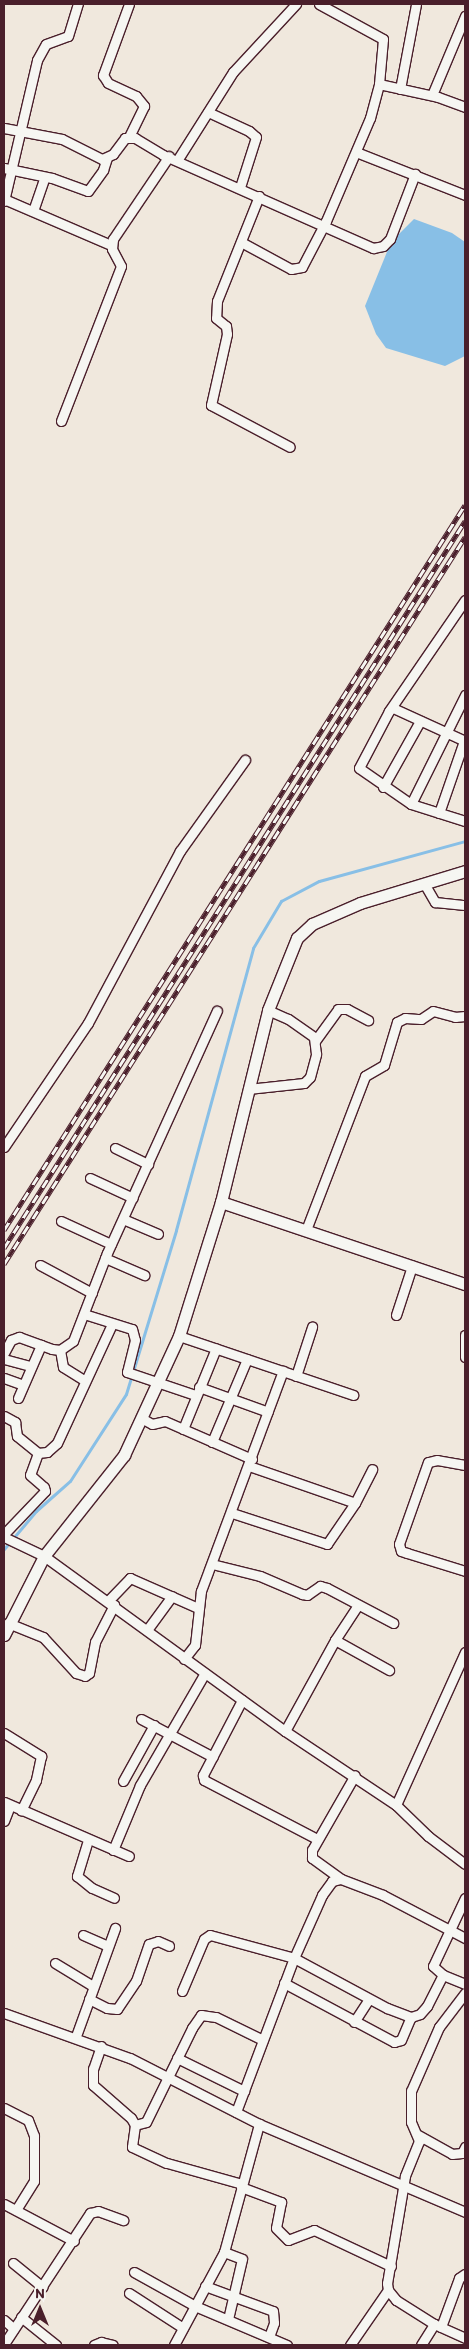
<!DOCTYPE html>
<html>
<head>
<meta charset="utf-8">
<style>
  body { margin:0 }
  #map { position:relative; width:469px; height:2349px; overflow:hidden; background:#f0e8dd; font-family:Itim,sans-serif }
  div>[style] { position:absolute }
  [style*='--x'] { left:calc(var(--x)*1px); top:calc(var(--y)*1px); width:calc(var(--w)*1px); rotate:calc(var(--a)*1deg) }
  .water>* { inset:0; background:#88bfe6 }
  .stream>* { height:3px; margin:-1.5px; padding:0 1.5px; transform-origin:1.5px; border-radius:1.5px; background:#88bfe6 }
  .roads { filter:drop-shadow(1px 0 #4a1f2b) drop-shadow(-1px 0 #4a1f2b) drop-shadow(0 1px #4a1f2b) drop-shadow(0 -1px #4a1f2b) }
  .minor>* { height:9px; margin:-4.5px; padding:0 4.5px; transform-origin:4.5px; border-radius:4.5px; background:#f6f6f2 }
  .tertiary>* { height:11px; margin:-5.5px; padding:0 5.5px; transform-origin:5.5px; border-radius:5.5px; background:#f6f6f2 }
  .rail>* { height:5px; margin-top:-2.5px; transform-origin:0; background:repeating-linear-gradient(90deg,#f6f6f2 0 9px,#4a1f2b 0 18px); box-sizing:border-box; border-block:1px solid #4a1f2b }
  span { translate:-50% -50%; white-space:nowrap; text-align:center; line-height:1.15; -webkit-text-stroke:4.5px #f6f6f2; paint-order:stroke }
  .frame { position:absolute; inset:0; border:5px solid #4a1f2b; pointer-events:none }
  .north { position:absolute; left:15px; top:2284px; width:50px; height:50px; -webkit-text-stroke:4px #f6f6f2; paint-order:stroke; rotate:0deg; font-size:14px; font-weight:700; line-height:20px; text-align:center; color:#4a1f2b }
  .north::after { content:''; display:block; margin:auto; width:18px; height:22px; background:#4a1f2b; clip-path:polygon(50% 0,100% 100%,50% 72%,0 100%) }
</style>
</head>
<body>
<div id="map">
  <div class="water">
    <div style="clip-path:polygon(414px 219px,452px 233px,465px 242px,465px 356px,445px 366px,386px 348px,376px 334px,365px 306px,391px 242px)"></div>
  </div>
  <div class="stream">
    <div style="--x:4;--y:1549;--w:50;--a:-49.9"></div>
    <div style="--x:36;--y:1511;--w:45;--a:-41.4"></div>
    <div style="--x:70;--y:1481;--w:103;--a:-57.2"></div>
    <div style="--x:126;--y:1394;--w:171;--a:-73"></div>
    <div style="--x:176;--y:1230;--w:292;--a:-74.7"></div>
    <div style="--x:253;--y:948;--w:55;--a:-59.2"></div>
    <div style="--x:281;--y:901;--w:43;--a:-27.8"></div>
    <div style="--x:319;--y:881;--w:151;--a:-15.3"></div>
  </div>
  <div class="roads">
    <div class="minor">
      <div style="--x:129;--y:4;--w:76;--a:110.1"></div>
      <div style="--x:103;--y:75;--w:9;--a:58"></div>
      <div style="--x:108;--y:83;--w:31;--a:25"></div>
      <div style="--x:136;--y:96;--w:13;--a:51"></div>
      <div style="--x:144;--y:106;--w:34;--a:116"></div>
      <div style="--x:379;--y:84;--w:60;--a:12.4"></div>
      <div style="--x:438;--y:97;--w:29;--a:20"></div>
      <div style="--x:400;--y:89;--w:86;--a:-79.3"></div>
      <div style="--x:432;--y:95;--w:86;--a:-67.3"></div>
      <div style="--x:208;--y:112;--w:45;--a:24.9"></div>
      <div style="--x:249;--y:131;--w:9;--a:41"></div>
      <div style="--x:256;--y:137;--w:52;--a:107.7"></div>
      <div style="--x:4;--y:128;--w:59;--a:10.7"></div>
      <div style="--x:62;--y:139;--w:45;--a:26.6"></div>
      <div style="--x:102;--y:159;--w:12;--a:-24"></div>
      <div style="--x:113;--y:154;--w:20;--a:-53"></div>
      <div style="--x:125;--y:138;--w:10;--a:0"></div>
      <div style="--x:135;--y:138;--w:33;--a:31"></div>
      <div style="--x:163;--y:155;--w:230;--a:23.9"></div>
      <div style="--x:373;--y:248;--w:10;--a:-11"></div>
      <div style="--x:383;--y:246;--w:10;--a:-45"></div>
      <div style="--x:390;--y:239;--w:70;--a:-69"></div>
      <div style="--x:356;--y:152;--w:117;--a:21.5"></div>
      <div style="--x:178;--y:159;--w:103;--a:-57.7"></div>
      <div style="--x:233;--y:72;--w:93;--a:-47.2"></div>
      <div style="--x:4;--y:168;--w:49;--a:11.8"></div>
      <div style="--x:52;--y:178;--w:38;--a:20"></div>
      <div style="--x:88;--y:191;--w:26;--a:-54"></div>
      <div style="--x:103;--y:170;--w:13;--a:-72"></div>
      <div style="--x:259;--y:196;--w:113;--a:111.8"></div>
      <div style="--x:217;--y:301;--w:17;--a:93"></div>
      <div style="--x:216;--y:318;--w:13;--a:39"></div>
      <div style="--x:226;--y:326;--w:8;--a:83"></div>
      <div style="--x:227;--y:334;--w:73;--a:102.7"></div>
      <div style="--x:211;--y:405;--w:89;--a:28"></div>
      <div style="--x:4;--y:199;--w:116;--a:23.3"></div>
      <div style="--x:4;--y:201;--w:145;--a:-76.8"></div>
      <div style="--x:37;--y:60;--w:18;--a:-61"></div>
      <div style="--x:46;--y:44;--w:23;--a:-20"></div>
      <div style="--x:68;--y:36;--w:34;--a:-73"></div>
      <div style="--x:33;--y:211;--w:36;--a:-71"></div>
      <div style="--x:241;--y:242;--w:57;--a:28.4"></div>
      <div style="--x:291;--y:269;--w:11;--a:-10"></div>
      <div style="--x:302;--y:267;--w:52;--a:-62.4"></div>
      <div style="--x:326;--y:221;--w:112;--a:-66.9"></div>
      <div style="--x:370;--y:118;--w:35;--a:-75"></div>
      <div style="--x:379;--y:84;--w:45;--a:-84.9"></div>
      <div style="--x:383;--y:39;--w:73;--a:-151.3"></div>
      <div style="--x:61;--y:421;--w:166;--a:-68.8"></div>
      <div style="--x:121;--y:266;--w:19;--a:-118"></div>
      <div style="--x:112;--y:249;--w:10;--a:-84"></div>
      <div style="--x:113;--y:239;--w:100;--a:-56"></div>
      <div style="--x:465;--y:600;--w:135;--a:124.4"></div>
      <div style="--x:389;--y:711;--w:64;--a:117.8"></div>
      <div style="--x:359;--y:768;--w:63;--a:34.7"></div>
      <div style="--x:411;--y:804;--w:57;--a:17.5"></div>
      <div style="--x:393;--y:708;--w:79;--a:24.6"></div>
      <div style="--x:383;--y:787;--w:76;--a:-60.7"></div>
      <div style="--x:411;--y:804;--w:122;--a:-63.6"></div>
      <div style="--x:439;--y:813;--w:76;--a:-70.9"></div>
      <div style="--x:425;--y:885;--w:20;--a:60"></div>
      <div style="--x:435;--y:902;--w:30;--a:6"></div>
      <div style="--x:315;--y:1041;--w:39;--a:-54"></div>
      <div style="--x:338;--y:1009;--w:9;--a:0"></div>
      <div style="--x:347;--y:1009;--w:24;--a:28"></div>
      <div style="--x:248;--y:1089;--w:56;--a:-6.1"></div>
      <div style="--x:304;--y:1083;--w:8;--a:-45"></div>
      <div style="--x:310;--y:1077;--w:24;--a:-75"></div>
      <div style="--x:316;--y:1054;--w:17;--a:-97"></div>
      <div style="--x:314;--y:1037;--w:32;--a:-145"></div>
      <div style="--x:288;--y:1019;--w:22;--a:-156"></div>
      <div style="--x:4;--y:1147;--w:150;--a:-55.9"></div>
      <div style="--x:88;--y:1023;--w:195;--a:-61.9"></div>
      <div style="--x:180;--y:851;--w:112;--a:-54.5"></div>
      <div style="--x:115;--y:1148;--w:37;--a:26"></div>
      <div style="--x:90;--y:1178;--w:47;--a:24.9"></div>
      <div style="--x:123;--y:1219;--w:38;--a:23"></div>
      <div style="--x:61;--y:1221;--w:55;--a:24.7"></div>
      <div style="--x:306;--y:1230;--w:165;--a:-69"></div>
      <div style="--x:365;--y:1076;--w:22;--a:-30"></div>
      <div style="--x:384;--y:1065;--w:45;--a:-73.2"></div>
      <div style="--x:397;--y:1022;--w:9;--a:-27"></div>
      <div style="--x:405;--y:1018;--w:16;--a:4"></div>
      <div style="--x:421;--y:1019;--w:14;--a:-34"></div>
      <div style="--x:433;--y:1011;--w:23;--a:15"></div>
      <div style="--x:455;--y:1017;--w:10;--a:-6"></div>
      <div style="--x:105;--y:1258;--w:43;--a:23.6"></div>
      <div style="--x:40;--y:1265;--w:59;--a:28.3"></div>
      <div style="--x:84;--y:1314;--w:50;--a:17.4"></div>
      <div style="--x:132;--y:1329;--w:11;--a:75"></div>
      <div style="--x:135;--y:1340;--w:33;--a:104"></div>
      <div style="--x:127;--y:1372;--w:72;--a:18.7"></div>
      <div style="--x:396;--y:1315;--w:52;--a:-71.9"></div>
      <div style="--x:465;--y:1335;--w:22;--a:90"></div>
      <div style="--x:179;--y:1336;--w:184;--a:18.7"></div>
      <div style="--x:60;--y:1350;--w:17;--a:80"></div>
      <div style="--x:63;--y:1367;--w:26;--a:32"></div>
      <div style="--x:4;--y:1353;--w:15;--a:-62"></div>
      <div style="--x:11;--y:1340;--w:9;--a:-21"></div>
      <div style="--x:19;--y:1337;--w:35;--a:20"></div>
      <div style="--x:52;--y:1349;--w:8;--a:7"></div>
      <div style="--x:60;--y:1350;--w:16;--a:-35"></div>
      <div style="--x:73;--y:1341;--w:94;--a:-68.9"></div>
      <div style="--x:107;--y:1253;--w:266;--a:-65.6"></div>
      <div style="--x:4;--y:1359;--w:28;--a:15"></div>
      <div style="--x:296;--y:1376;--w:52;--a:-71.9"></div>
      <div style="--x:4;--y:1378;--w:20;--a:20"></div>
      <div style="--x:199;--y:1387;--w:73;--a:19.9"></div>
      <div style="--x:18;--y:1398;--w:58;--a:-66.5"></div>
      <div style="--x:4;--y:1416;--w:13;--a:29"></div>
      <div style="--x:15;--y:1422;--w:14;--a:82"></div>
      <div style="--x:17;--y:1436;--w:27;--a:39"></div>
      <div style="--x:38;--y:1453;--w:23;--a:110"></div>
      <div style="--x:30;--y:1475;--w:18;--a:41"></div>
      <div style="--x:44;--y:1487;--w:4;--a:76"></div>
      <div style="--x:45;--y:1491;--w:59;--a:133.6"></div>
      <div style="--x:143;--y:1419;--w:10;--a:29"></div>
      <div style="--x:152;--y:1424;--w:13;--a:-13"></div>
      <div style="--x:165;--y:1421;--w:95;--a:23.6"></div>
      <div style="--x:183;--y:1429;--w:87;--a:-67.8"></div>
      <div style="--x:212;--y:1442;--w:90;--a:-67.1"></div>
      <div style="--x:38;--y:1453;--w:9;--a:-6"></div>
      <div style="--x:47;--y:1452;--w:13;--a:-42"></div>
      <div style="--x:57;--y:1443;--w:131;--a:-65.2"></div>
      <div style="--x:465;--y:1465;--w:28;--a:-170"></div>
      <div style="--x:437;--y:1460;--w:9;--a:167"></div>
      <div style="--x:428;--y:1462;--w:87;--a:109.5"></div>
      <div style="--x:399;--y:1544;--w:7;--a:74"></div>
      <div style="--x:401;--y:1551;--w:6;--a:18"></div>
      <div style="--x:407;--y:1553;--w:61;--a:17.2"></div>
      <div style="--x:249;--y:1466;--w:112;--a:19.2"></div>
      <div style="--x:232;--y:1513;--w:100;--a:18.1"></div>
      <div style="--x:327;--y:1544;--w:50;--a:-55.7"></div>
      <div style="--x:355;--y:1503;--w:38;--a:-63"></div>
      <div style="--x:4;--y:1537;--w:44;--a:25.4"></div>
      <div style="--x:44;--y:1556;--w:298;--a:36"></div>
      <div style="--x:285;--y:1731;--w:133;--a:33.7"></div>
      <div style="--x:396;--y:1805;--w:45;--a:44.1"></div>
      <div style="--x:428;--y:1836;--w:46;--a:37.1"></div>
      <div style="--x:212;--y:1564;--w:49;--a:14"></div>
      <div style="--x:260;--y:1576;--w:46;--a:23.2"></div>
      <div style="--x:302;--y:1594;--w:5;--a:11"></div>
      <div style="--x:307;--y:1595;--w:16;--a:-35"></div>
      <div style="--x:320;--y:1586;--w:7;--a:16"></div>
      <div style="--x:327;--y:1588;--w:75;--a:27.9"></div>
      <div style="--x:108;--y:1601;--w:32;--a:-46"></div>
      <div style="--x:130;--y:1578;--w:74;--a:23.8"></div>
      <div style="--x:8;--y:1623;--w:38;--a:22"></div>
      <div style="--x:43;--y:1637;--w:49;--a:47.5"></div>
      <div style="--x:76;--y:1673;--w:9;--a:18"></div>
      <div style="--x:85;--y:1676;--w:5;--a:-37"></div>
      <div style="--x:89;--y:1673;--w:32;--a:-79"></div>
      <div style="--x:95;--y:1642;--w:42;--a:-62.8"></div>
      <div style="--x:147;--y:1630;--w:42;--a:-53.7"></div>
      <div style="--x:335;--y:1640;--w:62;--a:29.1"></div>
      <div style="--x:184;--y:1659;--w:18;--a:-52"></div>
      <div style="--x:195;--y:1645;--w:54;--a:-83.7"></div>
      <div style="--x:201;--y:1591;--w:235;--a:-69.6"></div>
      <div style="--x:242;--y:1700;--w:85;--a:117.5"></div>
      <div style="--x:203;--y:1775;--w:5;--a:79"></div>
      <div style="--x:204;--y:1780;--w:127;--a:27.6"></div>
      <div style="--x:141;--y:1719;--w:81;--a:27.8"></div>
      <div style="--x:285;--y:1731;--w:104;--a:-61.2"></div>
      <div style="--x:335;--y:1640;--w:42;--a:-56.7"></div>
      <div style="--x:4;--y:1733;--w:44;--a:31.9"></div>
      <div style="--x:41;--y:1756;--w:25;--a:102"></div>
      <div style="--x:36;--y:1780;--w:34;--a:116"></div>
      <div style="--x:123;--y:1781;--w:64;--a:-61"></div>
      <div style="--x:4;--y:1802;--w:136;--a:23.4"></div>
      <div style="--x:396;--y:1805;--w:168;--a:-65.7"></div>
      <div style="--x:4;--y:1821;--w:17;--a:-69"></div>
      <div style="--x:88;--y:1840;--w:38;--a:107"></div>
      <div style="--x:77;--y:1876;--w:19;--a:39"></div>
      <div style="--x:92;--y:1888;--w:24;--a:24"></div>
      <div style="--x:113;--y:1850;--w:70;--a:-67.4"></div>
      <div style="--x:140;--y:1785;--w:129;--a:-59.9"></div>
      <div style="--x:341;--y:1879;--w:36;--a:-144"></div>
      <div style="--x:312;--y:1858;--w:8;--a:-90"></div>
      <div style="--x:312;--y:1850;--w:86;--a:-60.2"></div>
      <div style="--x:465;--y:1898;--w:75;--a:115.2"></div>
      <div style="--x:433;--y:1966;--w:13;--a:42"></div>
      <div style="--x:443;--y:1975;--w:24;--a:22"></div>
      <div style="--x:83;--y:1935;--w:27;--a:24"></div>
      <div style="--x:55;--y:1963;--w:44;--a:31.2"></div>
      <div style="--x:284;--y:1983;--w:125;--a:28.2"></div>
      <div style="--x:394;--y:2042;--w:7;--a:-16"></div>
      <div style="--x:401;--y:2040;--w:25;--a:-67"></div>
      <div style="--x:182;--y:1991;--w:56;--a:-67.1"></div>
      <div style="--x:204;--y:1939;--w:7;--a:-34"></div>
      <div style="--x:210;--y:1935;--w:87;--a:15.3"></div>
      <div style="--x:294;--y:1958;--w:106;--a:28.3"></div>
      <div style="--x:387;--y:2008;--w:26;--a:21"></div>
      <div style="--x:411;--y:2017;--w:9;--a:-18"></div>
      <div style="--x:420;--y:2014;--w:11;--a:-49"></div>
      <div style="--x:427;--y:2006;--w:35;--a:-63"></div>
      <div style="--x:465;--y:1993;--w:43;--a:127.4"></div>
      <div style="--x:439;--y:2027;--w:70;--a:113.6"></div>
      <div style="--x:411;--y:2091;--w:31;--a:90"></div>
      <div style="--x:411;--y:2122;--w:21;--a:67"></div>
      <div style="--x:419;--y:2141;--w:38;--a:112"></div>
      <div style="--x:405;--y:2176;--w:109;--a:99.5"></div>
      <div style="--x:387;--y:2283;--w:7;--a:82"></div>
      <div style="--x:388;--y:2290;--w:13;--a:51"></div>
      <div style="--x:396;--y:2300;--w:45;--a:32.3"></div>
      <div style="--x:434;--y:2324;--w:34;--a:24"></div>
      <div style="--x:89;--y:1999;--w:20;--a:27"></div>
      <div style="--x:107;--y:2008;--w:10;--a:6"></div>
      <div style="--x:117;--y:2009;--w:34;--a:-56"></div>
      <div style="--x:136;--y:1981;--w:39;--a:-71"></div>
      <div style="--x:149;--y:1944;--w:9;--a:-18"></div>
      <div style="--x:158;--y:1941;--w:12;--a:24"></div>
      <div style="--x:4;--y:2013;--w:134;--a:19.7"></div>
      <div style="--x:130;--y:2058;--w:145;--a:27.1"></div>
      <div style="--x:259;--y:2124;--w:224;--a:23.1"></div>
      <div style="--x:354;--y:2022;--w:27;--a:-57"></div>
      <div style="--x:76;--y:2036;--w:115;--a:-70.1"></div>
      <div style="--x:101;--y:2046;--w:24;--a:109"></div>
      <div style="--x:93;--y:2069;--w:16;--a:90"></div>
      <div style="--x:93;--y:2085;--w:50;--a:41"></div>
      <div style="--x:131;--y:2118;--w:8;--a:60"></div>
      <div style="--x:135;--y:2125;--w:22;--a:98"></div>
      <div style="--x:132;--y:2147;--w:38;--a:25"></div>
      <div style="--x:167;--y:2163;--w:78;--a:15.6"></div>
      <div style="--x:177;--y:2058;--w:75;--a:26.2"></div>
      <div style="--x:4;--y:2108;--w:27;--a:27"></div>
      <div style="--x:28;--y:2120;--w:17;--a:69"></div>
      <div style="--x:34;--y:2136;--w:45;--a:90"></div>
      <div style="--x:34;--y:2181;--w:34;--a:122"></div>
      <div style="--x:236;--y:2112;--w:165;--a:-69.4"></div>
      <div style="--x:294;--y:1958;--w:69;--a:-66"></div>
      <div style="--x:322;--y:1895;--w:17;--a:-54"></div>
      <div style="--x:332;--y:1881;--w:9;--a:-13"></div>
      <div style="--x:341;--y:1879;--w:45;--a:20.9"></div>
      <div style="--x:383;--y:1895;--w:93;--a:27.7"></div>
      <div style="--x:135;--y:2125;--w:11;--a:-15"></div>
      <div style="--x:146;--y:2122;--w:105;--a:-63.9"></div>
      <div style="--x:192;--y:2028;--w:16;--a:-55"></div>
      <div style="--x:201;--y:2015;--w:15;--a:8"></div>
      <div style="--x:216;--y:2017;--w:52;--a:26.1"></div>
      <div style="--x:418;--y:2135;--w:39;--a:29"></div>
      <div style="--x:452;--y:2154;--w:10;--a:-6"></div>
      <div style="--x:462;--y:2153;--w:7;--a:-63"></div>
      <div style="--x:241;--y:2187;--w:43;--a:20.6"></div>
      <div style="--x:281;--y:2202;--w:26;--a:101"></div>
      <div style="--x:276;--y:2228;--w:17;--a:45"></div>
      <div style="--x:288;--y:2240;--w:28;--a:-21"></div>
      <div style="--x:314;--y:2230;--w:85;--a:25.1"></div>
      <div style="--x:4;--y:2204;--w:79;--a:27.9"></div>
      <div style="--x:224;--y:2252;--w:19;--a:21"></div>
      <div style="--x:242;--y:2259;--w:62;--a:103.1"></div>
      <div style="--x:13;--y:2263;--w:38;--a:39"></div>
      <div style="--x:134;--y:2272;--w:70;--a:29.1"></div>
      <div style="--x:195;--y:2306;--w:100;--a:23"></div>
      <div style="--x:205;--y:2286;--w:72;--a:20.2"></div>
      <div style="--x:273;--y:2311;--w:12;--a:85"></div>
      <div style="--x:274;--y:2323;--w:15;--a:110"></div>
      <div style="--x:129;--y:2293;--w:64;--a:32.9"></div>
      <div style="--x:21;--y:2317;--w:45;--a:38.7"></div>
      <div style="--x:4;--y:2320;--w:13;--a:42"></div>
      <div style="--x:441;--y:2327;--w:52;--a:-69.8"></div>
      <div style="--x:459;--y:2278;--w:7;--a:-34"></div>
      <div style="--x:4;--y:2344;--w:157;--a:-56.7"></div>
      <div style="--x:90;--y:2213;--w:8;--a:-14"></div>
      <div style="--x:98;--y:2211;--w:27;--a:20"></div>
      <div style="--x:94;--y:2345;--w:8;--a:-23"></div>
      <div style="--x:101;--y:2342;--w:12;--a:14"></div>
      <div style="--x:174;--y:2345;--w:106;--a:-61.7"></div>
      <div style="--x:224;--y:2252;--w:133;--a:-74.7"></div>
      <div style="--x:350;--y:2345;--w:67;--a:-55.4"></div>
      <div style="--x:421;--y:2345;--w:25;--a:-58"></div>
    </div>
    <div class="tertiary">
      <div style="--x:221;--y:1202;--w:257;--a:18.6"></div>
      <div style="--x:4;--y:1635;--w:89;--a:-63.1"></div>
      <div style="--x:44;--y:1556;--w:129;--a:-51.6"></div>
      <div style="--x:124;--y:1455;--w:131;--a:-65.2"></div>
      <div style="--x:179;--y:1336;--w:140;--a:-72.6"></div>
      <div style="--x:221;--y:1202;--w:198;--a:-76.2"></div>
      <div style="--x:268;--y:1010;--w:78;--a:-68.1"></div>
      <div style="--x:297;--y:938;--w:21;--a:-43"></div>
      <div style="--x:312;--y:924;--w:52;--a:-23.6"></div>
      <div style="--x:360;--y:903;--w:110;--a:-16.9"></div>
    </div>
  </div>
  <div class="rail">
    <div style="--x:4;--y:1230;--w:859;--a:-57.55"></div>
    <div style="--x:4;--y:1248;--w:861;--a:-57.62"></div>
    <div style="--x:4;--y:1264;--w:861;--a:-57.62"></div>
  </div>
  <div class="frame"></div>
  <div class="north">N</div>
</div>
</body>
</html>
